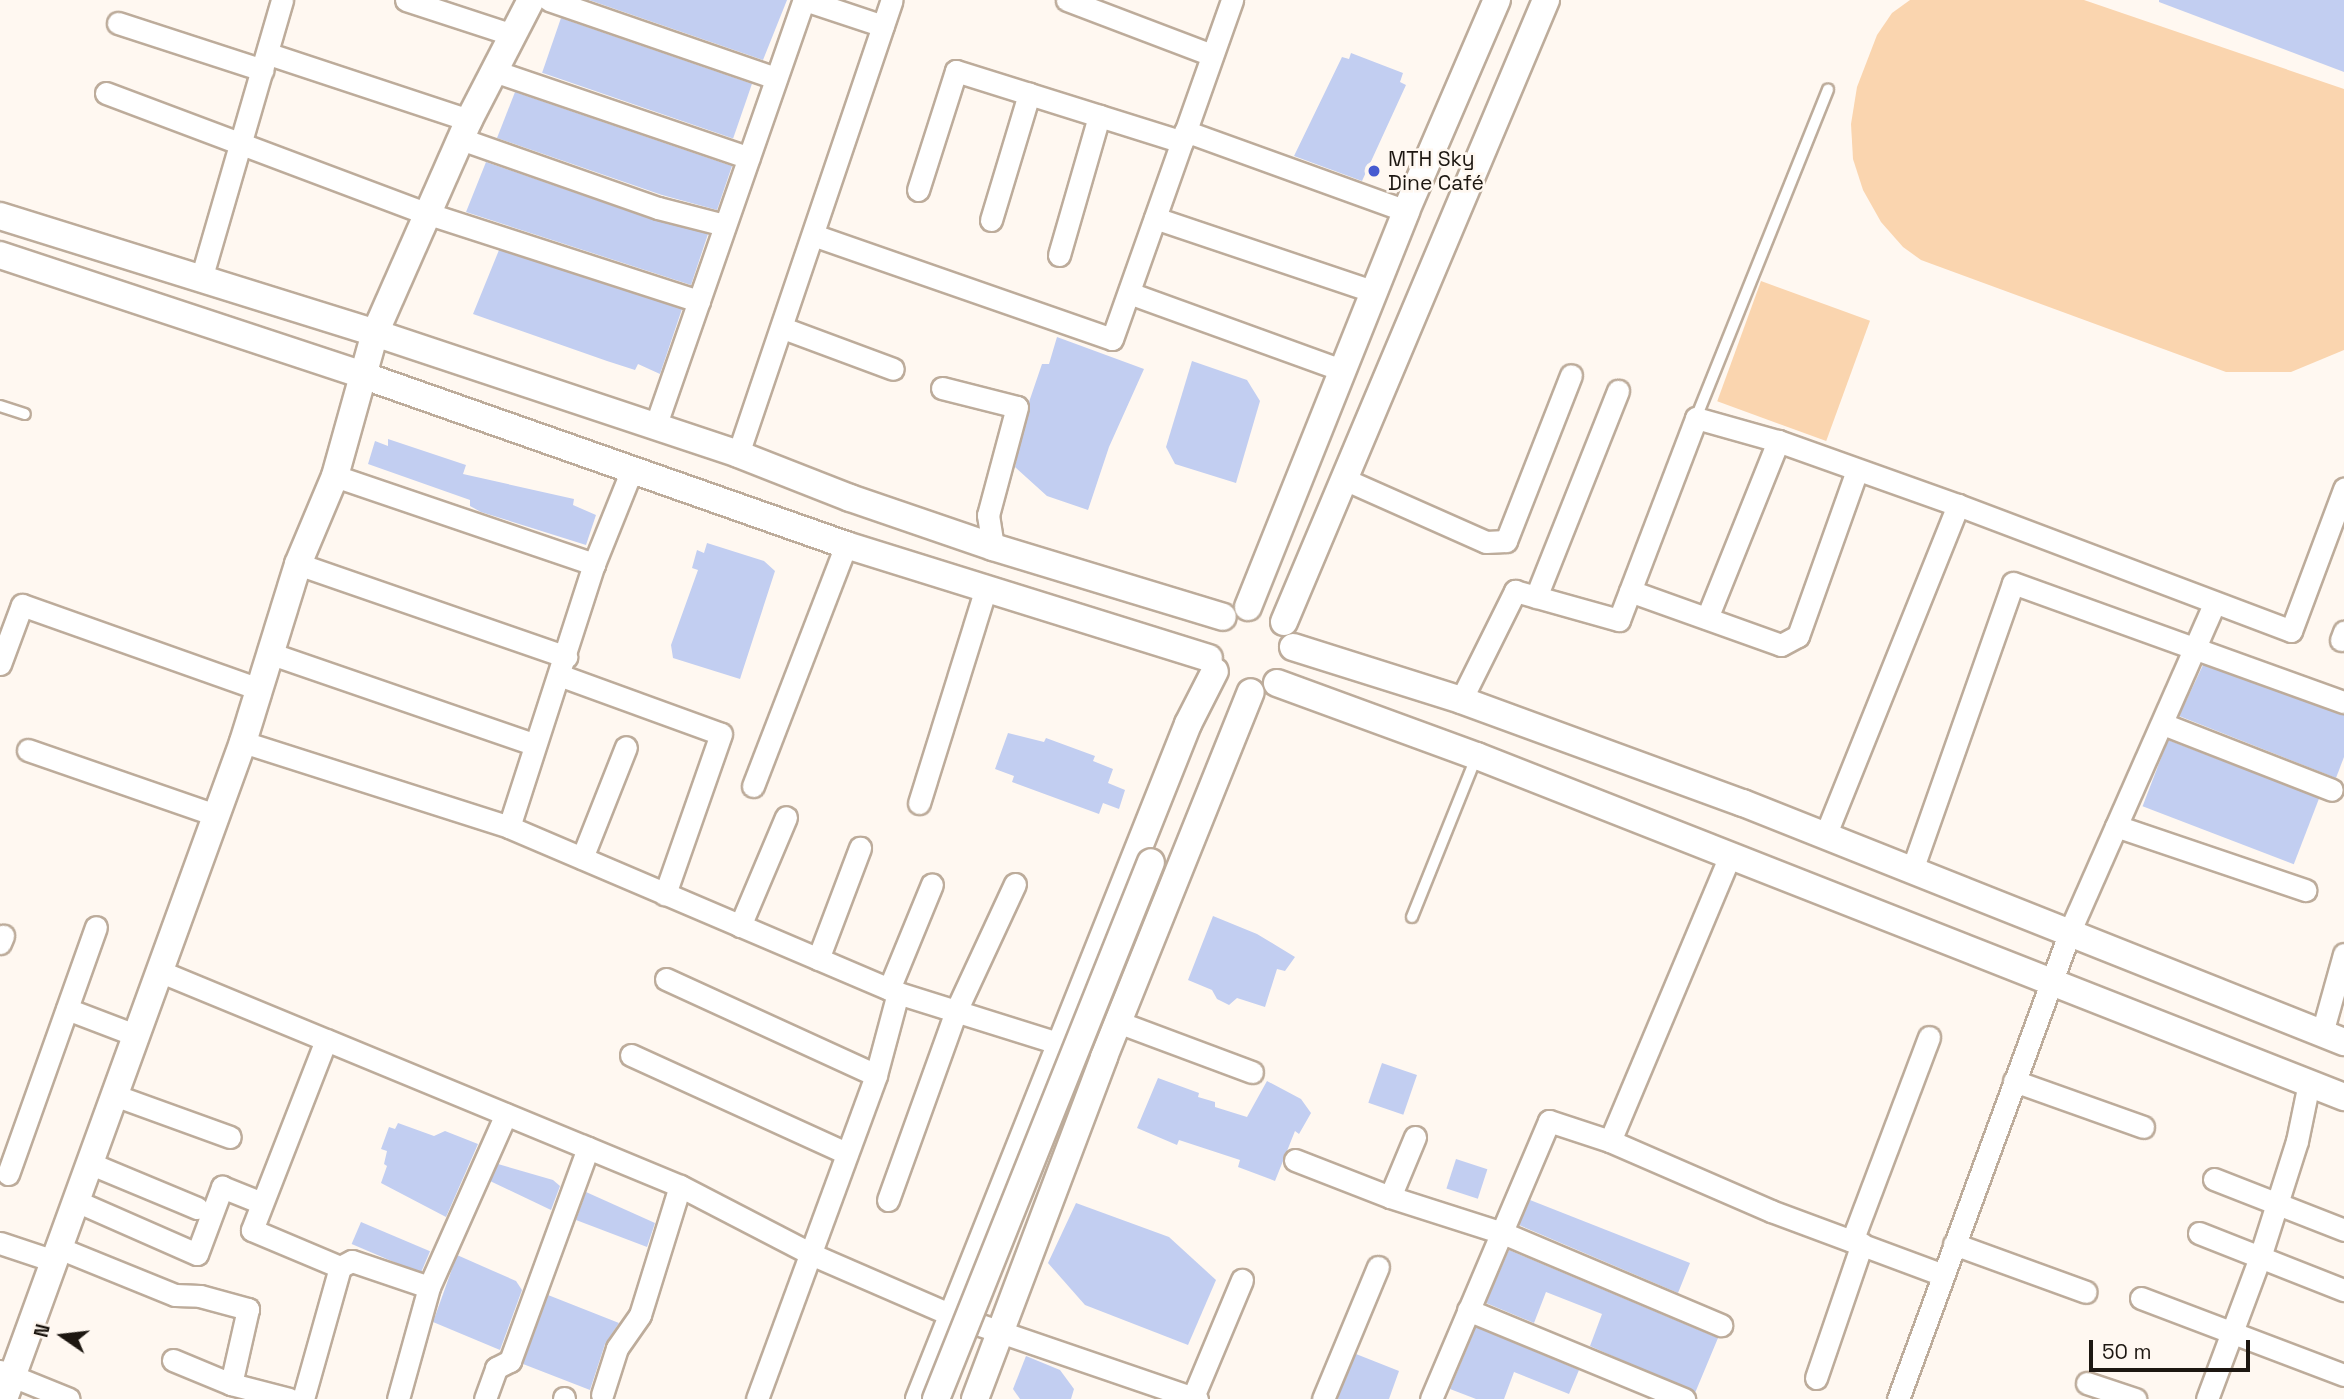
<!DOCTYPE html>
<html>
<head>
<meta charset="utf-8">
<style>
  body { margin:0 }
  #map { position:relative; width:2344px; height:1399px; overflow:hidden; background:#fff8f1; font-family:"Space Grotesk",sans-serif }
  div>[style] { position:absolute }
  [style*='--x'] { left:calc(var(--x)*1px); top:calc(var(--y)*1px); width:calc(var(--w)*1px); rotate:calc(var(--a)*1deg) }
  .green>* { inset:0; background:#fad5af; transform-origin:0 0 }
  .building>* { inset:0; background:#c2cef1; transform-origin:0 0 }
  .roads { filter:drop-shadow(2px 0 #bdac9b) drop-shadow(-2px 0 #bdac9b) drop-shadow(0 2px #bdac9b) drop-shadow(0 -2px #bdac9b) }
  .service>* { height:10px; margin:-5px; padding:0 5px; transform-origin:5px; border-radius:5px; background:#fff }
  .minor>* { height:21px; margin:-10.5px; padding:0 10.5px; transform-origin:10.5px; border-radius:10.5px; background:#fff }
  .tertiary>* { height:26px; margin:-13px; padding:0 13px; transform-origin:13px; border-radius:13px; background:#fff }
  .bridges { filter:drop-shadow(2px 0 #bdac9b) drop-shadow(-2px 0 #bdac9b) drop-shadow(0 2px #bdac9b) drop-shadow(0 -2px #bdac9b) }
  .tertiary-bridge>* { height:26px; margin:-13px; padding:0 13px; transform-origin:13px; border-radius:13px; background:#fff }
  .dots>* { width:19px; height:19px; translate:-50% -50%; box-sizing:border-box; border:4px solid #fff8f1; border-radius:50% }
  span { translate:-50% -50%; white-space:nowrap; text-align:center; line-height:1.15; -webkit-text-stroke:5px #fff8f1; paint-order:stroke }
  .poi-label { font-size:21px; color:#1d1711 }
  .left { translate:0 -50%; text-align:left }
  .north { position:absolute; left:28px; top:1301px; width:70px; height:70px; -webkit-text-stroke:5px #fff8f1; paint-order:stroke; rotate:284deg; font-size:19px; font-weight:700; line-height:28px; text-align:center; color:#1d1711 }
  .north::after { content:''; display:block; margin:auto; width:24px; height:32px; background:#1d1711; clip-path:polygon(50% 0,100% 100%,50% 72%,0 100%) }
  .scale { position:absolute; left:2089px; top:1340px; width:161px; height:32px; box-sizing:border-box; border:4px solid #1d1711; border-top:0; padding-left:9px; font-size:21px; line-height:24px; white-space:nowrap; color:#1d1711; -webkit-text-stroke:5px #fff8f1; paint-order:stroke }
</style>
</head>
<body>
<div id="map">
  <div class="green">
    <div style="clip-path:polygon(1910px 0,2084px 0,2344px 89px,2344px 350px,2291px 372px,2226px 372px,1921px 260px,1903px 247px,1881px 222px,1863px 190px,1853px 159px,1851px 124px,1857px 87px,1877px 35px,1892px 13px)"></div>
    <div style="left:1761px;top:281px;width:116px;height:128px;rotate:20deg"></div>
  </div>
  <div class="building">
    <div style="clip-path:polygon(589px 0,787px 0,763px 60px)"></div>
    <div style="clip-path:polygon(2344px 0,2344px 72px,2159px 2px,2159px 0)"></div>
    <div style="left:561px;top:18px;width:202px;height:58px;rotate:19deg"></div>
    <div style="clip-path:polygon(1351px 53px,1403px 73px,1400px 82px,1406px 85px,1362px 181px,1294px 156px,1342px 57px,1349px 59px)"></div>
    <div style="clip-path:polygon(515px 92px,732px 166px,717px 210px,662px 195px,497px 138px)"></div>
    <div style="clip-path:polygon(486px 162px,654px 220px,708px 234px,691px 285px,466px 212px)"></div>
    <div style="clip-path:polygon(499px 250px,682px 309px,660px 374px,638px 364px,635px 370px,607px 361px,473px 314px)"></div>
    <div style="clip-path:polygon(1057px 337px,1144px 369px,1109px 447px,1088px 510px,1047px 496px,1015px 467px,1029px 402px,1042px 364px,1049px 364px)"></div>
    <div style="clip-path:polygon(1192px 361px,1247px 380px,1260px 401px,1236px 483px,1175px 464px,1166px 447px)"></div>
    <div style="clip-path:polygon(388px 439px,466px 465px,463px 474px,574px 499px,573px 505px,596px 515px,586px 545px,481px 512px,470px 506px,470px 500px,368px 464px,375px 441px,388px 446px)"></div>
    <div style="clip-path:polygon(707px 543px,764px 561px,775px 571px,740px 679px,673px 658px,671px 645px,698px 570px,692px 568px,697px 550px,704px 553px)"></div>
    <div style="clip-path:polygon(2203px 665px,2344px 715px,2344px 757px,2336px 778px,2179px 716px)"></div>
    <div style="clip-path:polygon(1008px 733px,1044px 742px,1046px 738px,1095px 756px,1093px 761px,1113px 769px,1108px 783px,1125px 790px,1119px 809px,1103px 803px,1099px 814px,1012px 782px,1014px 776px,995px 769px)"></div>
    <div style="left:2168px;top:740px;width:162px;height:71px;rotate:21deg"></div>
    <div style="clip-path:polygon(1213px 916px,1257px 934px,1295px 957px,1285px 971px,1277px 969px,1265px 1007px,1237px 998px,1229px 1005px,1217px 999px,1212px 990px,1188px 980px)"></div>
    <div style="left:1382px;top:1063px;width:37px;height:42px;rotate:19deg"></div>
    <div style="clip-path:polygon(1158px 1078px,1199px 1093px,1198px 1097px,1215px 1102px,1215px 1107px,1247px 1117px,1267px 1081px,1301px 1099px,1311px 1113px,1299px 1134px,1295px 1131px,1275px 1181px,1238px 1167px,1240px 1160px,1179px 1140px,1177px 1145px,1137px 1128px)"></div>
    <div style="clip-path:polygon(398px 1123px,434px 1136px,445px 1131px,478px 1144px,446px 1217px,381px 1183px,387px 1166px,384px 1164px,387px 1151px,381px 1149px,389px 1127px,395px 1129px)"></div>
    <div style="left:1456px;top:1159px;width:33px;height:31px;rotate:18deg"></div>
    <div style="clip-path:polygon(498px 1164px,553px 1180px,560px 1186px,551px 1210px,490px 1181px)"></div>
    <div style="clip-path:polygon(586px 1192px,655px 1223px,647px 1247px,576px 1220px)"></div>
    <div style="clip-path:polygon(1530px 1200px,1690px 1263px,1678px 1293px,1519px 1225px)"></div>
    <div style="clip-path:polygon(1076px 1203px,1169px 1237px,1216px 1280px,1188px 1345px,1085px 1305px,1048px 1263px)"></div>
    <div style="left:361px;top:1222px;width:75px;height:24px;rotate:23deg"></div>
    <div style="clip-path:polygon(1509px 1250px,1718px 1338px,1695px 1393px,1590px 1346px,1602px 1314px,1546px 1292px,1534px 1323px,1486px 1303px)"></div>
    <div style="clip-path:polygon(457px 1255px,516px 1281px,522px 1290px,500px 1350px,433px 1322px)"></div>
    <div style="clip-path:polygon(548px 1295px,619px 1323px,605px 1344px,590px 1390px,523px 1364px)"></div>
    <div style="clip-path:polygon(1476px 1327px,1579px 1370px,1569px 1394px,1514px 1372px,1504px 1399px,1476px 1399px,1450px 1389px)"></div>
    <div style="clip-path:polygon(1356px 1354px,1399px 1371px,1389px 1399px,1337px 1399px)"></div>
    <div style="clip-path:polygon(1026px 1356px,1060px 1370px,1074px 1389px,1071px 1399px,1020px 1399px,1013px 1389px)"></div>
  </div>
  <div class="roads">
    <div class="service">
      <div style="--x:0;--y:406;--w:26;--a:18"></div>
      <div style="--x:1696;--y:418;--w:354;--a:-68.1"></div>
      <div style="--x:1412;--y:917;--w:171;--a:-68.1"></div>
    </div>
    <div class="minor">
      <div style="--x:406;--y:0;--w:113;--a:18.1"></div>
      <div style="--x:549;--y:0;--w:240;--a:19"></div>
      <div style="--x:805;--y:0;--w:82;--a:18.4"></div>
      <div style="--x:1067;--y:0;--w:155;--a:20.8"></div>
      <div style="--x:118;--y:23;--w:152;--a:18"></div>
      <div style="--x:269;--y:54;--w:211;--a:18.3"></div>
      <div style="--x:497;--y:72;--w:266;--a:18.8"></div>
      <div style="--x:106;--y:93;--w:342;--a:20.6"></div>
      <div style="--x:426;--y:213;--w:287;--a:17.9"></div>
      <div style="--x:1185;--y:131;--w:235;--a:19.9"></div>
      <div style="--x:461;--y:139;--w:209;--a:19.3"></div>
      <div style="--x:658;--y:208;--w:68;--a:14.4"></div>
      <div style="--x:918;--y:190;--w:125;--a:-72.3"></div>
      <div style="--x:956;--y:71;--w:237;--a:17.4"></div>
      <div style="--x:1155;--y:218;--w:232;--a:18.6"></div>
      <div style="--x:991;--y:220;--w:132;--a:-73.2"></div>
      <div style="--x:816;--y:236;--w:313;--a:19.2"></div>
      <div style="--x:1112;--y:339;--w:360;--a:-70.5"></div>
      <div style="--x:1059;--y:255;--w:145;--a:-73.9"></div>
      <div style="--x:201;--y:279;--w:291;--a:-73.8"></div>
      <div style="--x:1129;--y:293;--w:226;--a:19.9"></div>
      <div style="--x:783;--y:328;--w:117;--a:20.4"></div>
      <div style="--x:942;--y:388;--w:77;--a:14.2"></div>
      <div style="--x:1017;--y:407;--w:112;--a:105"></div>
      <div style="--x:988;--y:515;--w:32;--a:81"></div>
      <div style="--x:655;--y:427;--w:452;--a:-70.8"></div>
      <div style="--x:738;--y:454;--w:479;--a:-71.3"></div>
      <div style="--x:335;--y:476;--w:274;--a:18.8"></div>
      <div style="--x:1344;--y:479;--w:155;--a:23.9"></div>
      <div style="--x:1486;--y:542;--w:20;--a:-3"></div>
      <div style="--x:1506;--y:541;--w:178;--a:-68.6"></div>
      <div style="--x:298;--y:564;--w:284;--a:19.1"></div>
      <div style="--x:1630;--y:591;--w:160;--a:19.7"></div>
      <div style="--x:1781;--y:645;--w:19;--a:-28"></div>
      <div style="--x:1798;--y:636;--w:176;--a:-70.4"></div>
      <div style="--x:1536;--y:597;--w:222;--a:-68.3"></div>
      <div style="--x:1707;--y:618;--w:191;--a:-68.1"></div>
      <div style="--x:2341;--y:640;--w:9;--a:-69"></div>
      <div style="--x:269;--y:653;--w:279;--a:19"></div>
      <div style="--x:0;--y:664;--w:63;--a:-69.6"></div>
      <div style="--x:22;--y:605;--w:251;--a:19.5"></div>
      <div style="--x:559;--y:675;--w:172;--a:20"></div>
      <div style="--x:721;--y:734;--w:170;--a:109.3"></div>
      <div style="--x:1461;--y:700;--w:122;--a:-63.6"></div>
      <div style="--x:1515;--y:591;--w:108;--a:15.6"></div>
      <div style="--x:1619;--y:620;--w:216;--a:-69.1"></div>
      <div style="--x:1696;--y:418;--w:85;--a:15.7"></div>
      <div style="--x:1778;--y:441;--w:191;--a:19.6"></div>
      <div style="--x:1958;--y:505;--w:356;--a:20.7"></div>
      <div style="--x:2291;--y:631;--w:152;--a:-69.5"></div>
      <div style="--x:2163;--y:724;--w:181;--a:21.3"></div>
      <div style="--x:243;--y:742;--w:279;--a:17.7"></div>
      <div style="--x:509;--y:827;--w:423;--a:23.1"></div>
      <div style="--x:898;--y:993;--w:171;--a:17.4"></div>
      <div style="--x:28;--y:750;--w:199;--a:19.1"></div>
      <div style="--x:753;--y:786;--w:258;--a:-68.9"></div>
      <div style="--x:919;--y:803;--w:225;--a:-72.7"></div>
      <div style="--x:2116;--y:826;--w:200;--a:18.7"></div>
      <div style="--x:509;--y:827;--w:276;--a:-72.1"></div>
      <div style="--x:594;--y:564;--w:99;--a:-68.1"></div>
      <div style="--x:1825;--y:836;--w:357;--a:-68.1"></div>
      <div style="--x:582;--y:858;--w:119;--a:-68.4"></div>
      <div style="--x:1912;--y:870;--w:304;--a:-70.6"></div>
      <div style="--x:2013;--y:583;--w:352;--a:19.8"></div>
      <div style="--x:740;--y:926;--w:118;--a:-67.1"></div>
      <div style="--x:0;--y:943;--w:8;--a:-67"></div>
      <div style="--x:818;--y:959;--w:119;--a:-69.3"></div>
      <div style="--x:159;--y:971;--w:564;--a:22.42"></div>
      <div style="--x:680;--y:1186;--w:148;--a:27.4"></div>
      <div style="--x:811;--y:1254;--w:153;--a:23.5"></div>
      <div style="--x:951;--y:1315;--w:260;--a:18.9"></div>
      <div style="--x:666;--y:979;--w:231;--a:24.6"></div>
      <div style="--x:889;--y:989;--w:113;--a:-67.7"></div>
      <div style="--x:67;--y:1009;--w:73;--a:20.9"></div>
      <div style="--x:1118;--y:1022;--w:143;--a:20.5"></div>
      <div style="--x:2322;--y:1033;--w:82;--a:-74.4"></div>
      <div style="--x:326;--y:1040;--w:204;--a:111.3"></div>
      <div style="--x:252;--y:1230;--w:95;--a:22.8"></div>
      <div style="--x:340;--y:1267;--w:13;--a:-27"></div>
      <div style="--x:352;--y:1261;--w:81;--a:18.7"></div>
      <div style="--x:631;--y:1055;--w:234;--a:24.5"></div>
      <div style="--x:2014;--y:1081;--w:137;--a:19.6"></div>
      <div style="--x:114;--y:1095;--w:123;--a:19.9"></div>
      <div style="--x:1610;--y:1141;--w:309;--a:-67.2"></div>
      <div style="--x:1295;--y:1160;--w:102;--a:21.3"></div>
      <div style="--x:1390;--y:1197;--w:119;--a:17.7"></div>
      <div style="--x:1503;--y:1233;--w:237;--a:22.9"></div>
      <div style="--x:89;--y:1163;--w:117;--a:22.6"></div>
      <div style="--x:8;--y:1174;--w:262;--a:-70.4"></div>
      <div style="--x:2214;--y:1179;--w:140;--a:21.4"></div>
      <div style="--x:1390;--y:1197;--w:65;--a:-67.4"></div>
      <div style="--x:888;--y:1200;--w:201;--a:-70.2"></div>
      <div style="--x:956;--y:1011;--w:140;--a:-65.1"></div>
      <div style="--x:76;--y:1201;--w:132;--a:23.7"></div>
      <div style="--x:197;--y:1254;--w:72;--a:-69.5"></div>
      <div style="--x:222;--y:1187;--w:43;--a:21.8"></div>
      <div style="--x:2199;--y:1233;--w:156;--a:21.5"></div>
      <div style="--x:1852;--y:1241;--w:218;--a:-69.3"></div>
      <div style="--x:0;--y:1243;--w:57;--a:18.4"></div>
      <div style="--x:1954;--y:1244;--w:140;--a:20"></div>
      <div style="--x:59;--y:1248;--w:125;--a:22.1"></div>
      <div style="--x:175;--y:1295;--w:25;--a:2"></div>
      <div style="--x:200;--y:1296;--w:50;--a:15.2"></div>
      <div style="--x:248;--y:1309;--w:77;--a:102.8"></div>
      <div style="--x:2141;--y:1298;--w:217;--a:20.8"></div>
      <div style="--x:1468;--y:1310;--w:234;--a:22.4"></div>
      <div style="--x:173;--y:1360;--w:63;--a:22.5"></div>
      <div style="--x:231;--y:1384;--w:60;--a:14.5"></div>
      <div style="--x:0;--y:1371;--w:74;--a:22.1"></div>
      <div style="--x:1816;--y:1378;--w:142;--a:-71.1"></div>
      <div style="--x:2087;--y:1383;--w:51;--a:18.4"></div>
      <div style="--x:602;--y:1395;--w:49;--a:-72.3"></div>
      <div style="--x:617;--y:1348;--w:40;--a:-55.1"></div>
      <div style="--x:640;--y:1315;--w:135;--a:-72.8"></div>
      <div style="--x:1193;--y:1397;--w:127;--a:-67.3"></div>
      <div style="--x:303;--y:1399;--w:137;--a:-74.3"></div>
      <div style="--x:398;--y:1399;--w:116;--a:-74.5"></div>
      <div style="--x:429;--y:1287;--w:189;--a:-66"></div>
      <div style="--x:485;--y:1399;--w:33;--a:-70"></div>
      <div style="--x:496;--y:1368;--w:16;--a:-27"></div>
      <div style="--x:510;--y:1361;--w:227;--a:-69.9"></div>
      <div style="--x:564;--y:1399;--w:1;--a:-90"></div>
      <div style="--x:757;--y:1399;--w:345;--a:-69.8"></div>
      <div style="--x:876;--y:1075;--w:85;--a:-75"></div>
      <div style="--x:1323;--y:1399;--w:143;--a:-67.4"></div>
      <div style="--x:1431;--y:1399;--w:302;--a:-67"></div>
      <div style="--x:1549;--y:1121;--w:64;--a:18.2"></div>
      <div style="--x:1610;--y:1141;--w:176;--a:23.5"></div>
      <div style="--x:1771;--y:1211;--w:184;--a:20.4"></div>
      <div style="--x:1898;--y:1399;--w:496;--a:-69.8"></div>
      <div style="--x:2069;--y:933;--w:360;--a:-66.2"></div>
      <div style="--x:2207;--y:1399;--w:152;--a:-69.5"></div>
      <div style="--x:2260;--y:1257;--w:122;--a:-72.3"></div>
      <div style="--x:2297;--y:1141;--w:59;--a:-78.3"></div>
    </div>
    <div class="tertiary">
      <div style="--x:0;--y:216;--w:393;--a:17.3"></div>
      <div style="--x:375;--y:333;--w:383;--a:18.4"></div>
      <div style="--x:738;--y:454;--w:120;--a:21.4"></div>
      <div style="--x:850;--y:498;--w:151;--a:18.9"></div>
      <div style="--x:993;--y:547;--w:240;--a:16.9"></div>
      <div style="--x:0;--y:255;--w:381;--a:18.3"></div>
      <div style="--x:362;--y:375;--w:513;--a:19.35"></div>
      <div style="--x:846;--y:545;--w:380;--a:17.3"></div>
      <div style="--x:1248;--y:607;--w:426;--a:-68.2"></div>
      <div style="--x:1406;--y:211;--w:230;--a:-66.7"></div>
      <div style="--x:1284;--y:622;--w:675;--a:-67.16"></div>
      <div style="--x:1293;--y:647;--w:176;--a:17.5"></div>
      <div style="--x:1461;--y:700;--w:300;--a:20.1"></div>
      <div style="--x:1743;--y:803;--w:647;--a:21.69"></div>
      <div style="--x:1277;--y:683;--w:213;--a:20.1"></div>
      <div style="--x:1477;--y:756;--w:932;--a:21.47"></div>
      <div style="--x:4;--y:1399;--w:699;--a:-70.01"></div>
      <div style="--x:243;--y:742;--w:186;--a:-72.8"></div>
      <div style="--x:298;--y:564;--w:95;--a:-67.2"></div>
      <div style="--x:335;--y:476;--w:148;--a:-74.4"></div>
      <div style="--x:375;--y:333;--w:233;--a:-66.2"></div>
      <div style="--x:469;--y:120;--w:135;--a:-62.7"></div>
      <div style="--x:919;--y:1399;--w:727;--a:-68.27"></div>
      <div style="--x:1188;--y:724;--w:59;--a:-63"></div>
      <div style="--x:975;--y:1399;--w:366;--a:-69.3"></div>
      <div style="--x:1104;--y:1057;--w:393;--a:-68.1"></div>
    </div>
  </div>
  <div class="bridges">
    <div class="tertiary-bridge">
      <div style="--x:936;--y:1399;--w:578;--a:-68.18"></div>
    </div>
  </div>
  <div class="dots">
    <div style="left:1374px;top:171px;background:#475bd0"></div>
  </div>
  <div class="poi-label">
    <span class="left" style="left:1388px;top:171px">MTH Sky<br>Dine Café</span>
  </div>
  <div class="north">N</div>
  <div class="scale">50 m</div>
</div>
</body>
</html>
